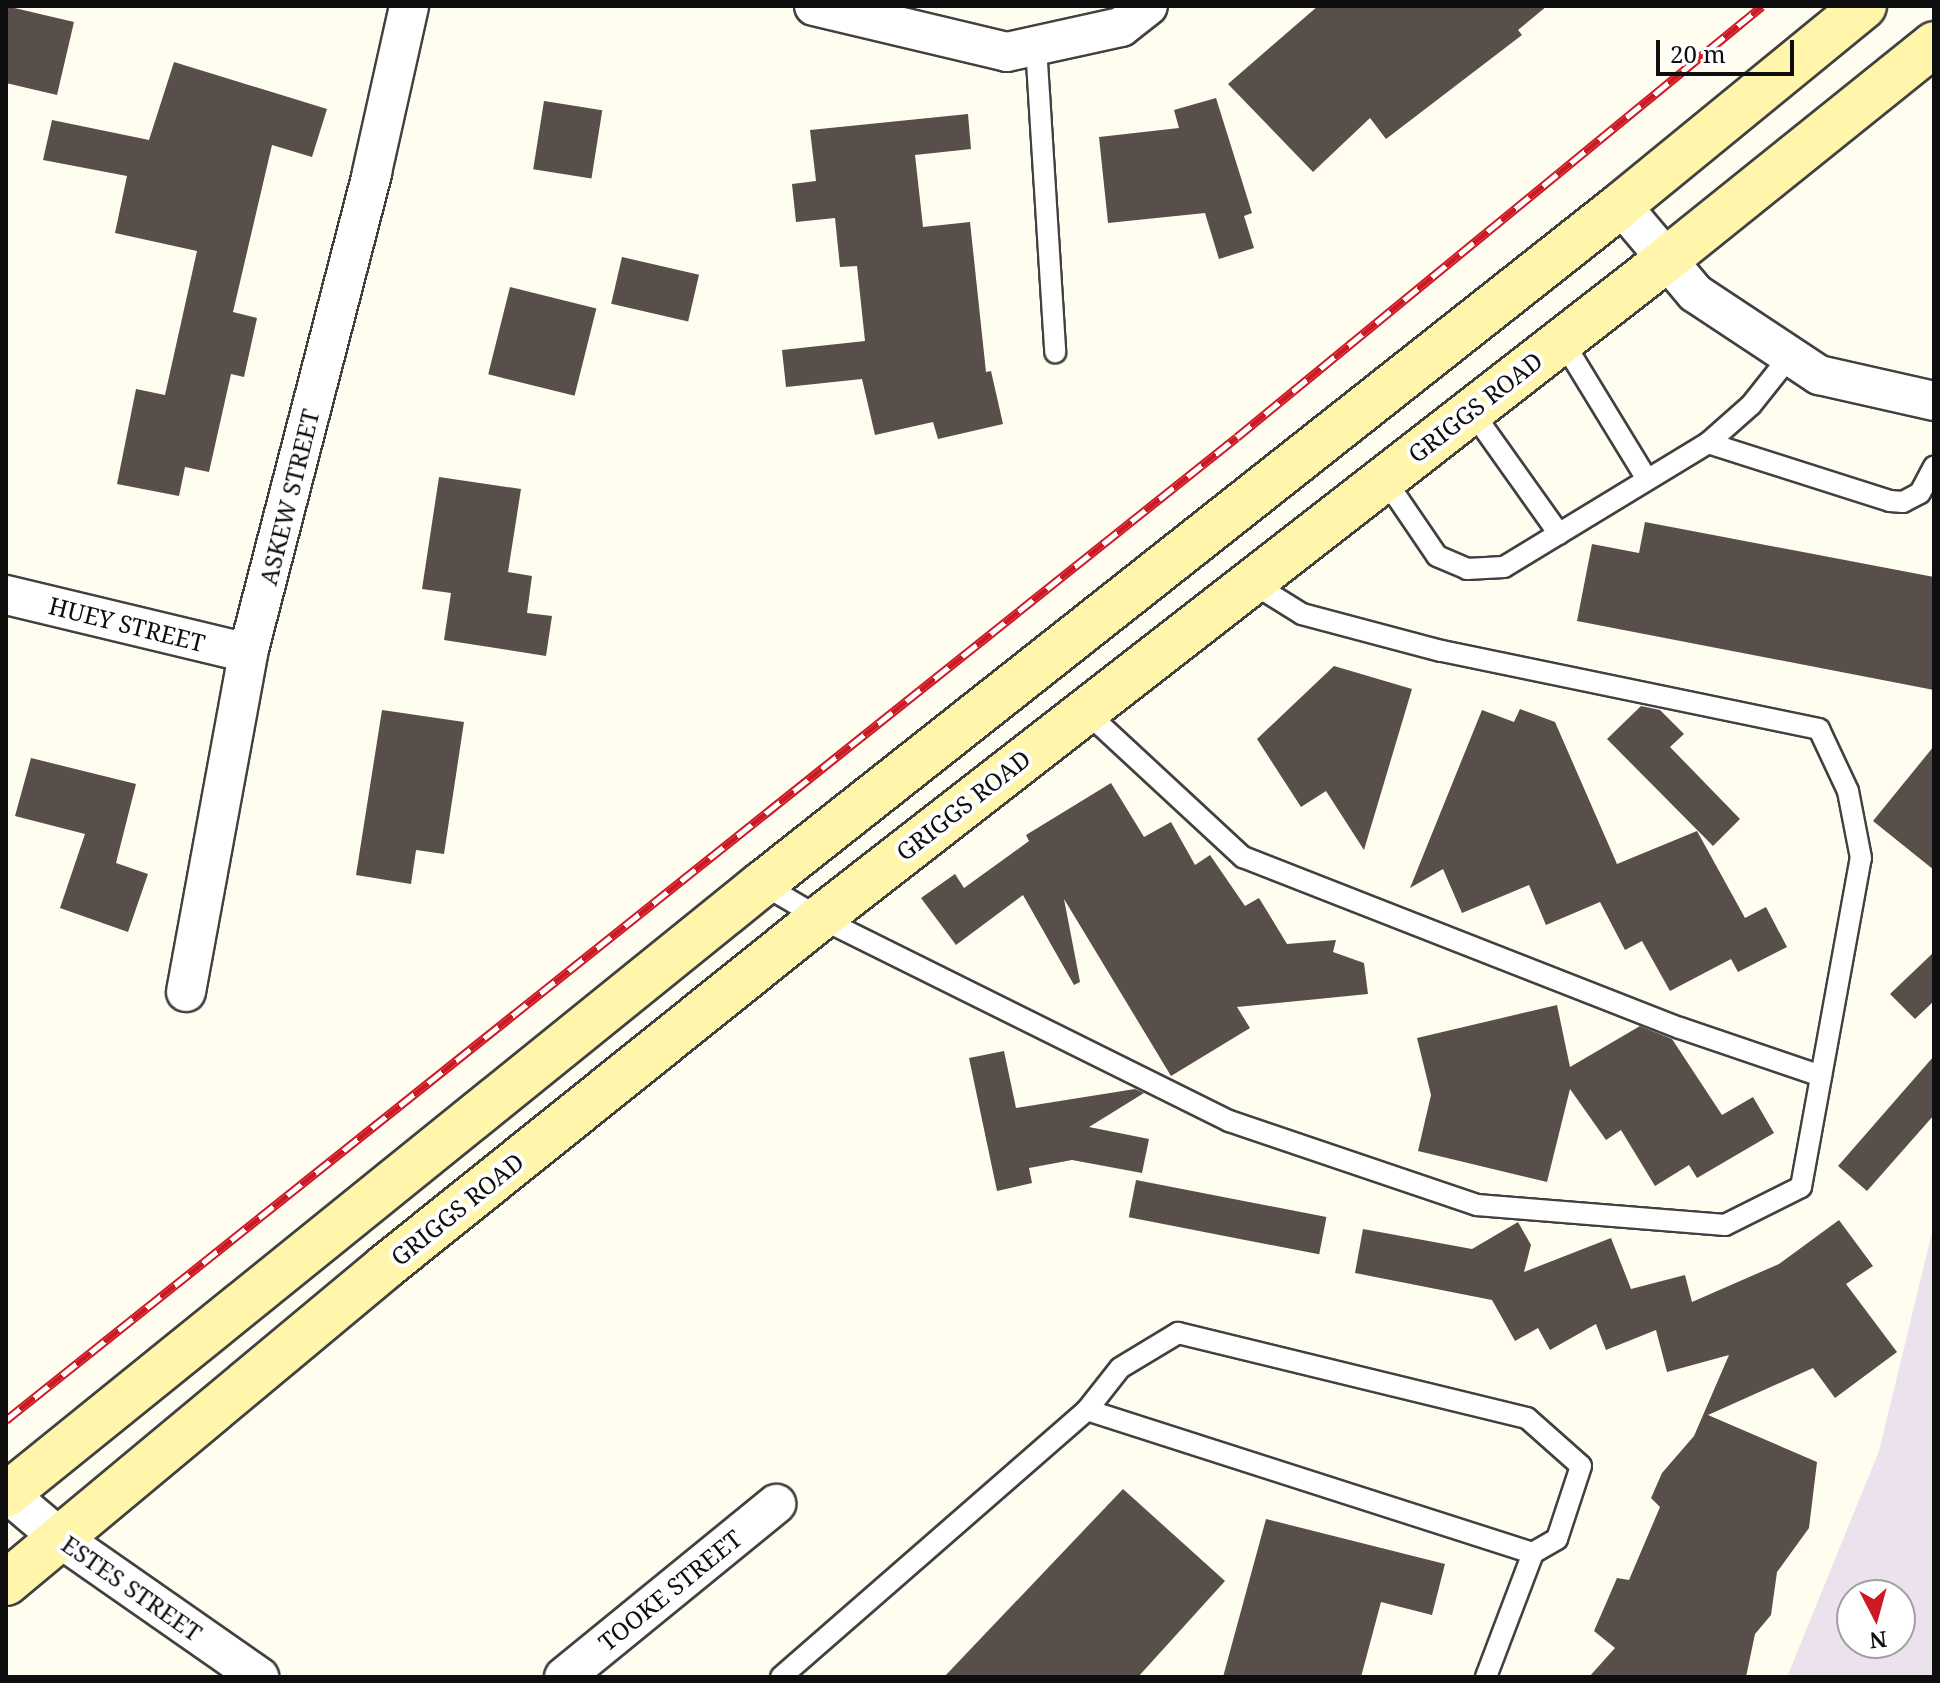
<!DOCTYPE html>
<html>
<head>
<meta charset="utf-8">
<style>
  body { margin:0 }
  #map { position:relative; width:1940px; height:1683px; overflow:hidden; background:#fffcf0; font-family:"Noto Serif",serif }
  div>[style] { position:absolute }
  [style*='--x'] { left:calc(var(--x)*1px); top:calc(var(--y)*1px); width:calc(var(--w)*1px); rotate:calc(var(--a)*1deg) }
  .industrial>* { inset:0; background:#ece2ee }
  .building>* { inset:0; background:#584f4a; transform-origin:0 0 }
  .roads { filter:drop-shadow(2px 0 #414141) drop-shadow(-2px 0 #414141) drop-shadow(0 2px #414141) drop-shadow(0 -2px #414141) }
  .lane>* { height:20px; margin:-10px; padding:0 10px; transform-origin:10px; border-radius:10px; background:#fff }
  .street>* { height:38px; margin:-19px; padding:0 19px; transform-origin:19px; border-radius:19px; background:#fff }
  .secondary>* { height:44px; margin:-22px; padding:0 22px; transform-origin:22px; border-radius:22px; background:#fff5ab }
  .rail>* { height:9px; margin-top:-4.5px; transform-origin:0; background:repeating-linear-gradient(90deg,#fff 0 18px,#cc1924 0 36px); box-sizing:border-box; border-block:2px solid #cc1924 }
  span { translate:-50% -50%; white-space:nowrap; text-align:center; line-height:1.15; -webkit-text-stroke:8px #fff; paint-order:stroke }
  .street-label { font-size:24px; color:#0e0e0e }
  .frame { position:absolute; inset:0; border:8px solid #0e0e0e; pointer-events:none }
  .north { position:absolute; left:1836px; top:1579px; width:80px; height:80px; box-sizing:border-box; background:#fff; border:2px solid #9f9f9f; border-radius:50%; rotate:174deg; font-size:22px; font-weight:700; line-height:32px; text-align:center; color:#0e0e0e }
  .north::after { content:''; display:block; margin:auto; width:28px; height:36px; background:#cc1924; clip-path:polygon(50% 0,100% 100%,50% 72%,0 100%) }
  .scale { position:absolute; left:1656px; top:40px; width:138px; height:36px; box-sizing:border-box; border:4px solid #0e0e0e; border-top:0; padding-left:10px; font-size:24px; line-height:28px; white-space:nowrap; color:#0e0e0e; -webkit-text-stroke:6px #fff; paint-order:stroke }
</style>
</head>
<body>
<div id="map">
  <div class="industrial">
    <div style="clip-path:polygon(evenodd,1934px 1224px,1934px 1677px,1787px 1677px,1879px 1451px,1934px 1224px,1852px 1595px,1900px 1595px,1900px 1643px,1852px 1643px,1852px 1595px)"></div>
  </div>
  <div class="building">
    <div style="clip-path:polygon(6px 6px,74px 22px,57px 95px,6px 83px)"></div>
    <div style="clip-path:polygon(1318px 6px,1547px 6px,1518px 30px,1522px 35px,1386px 139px,1370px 118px,1313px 172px,1228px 84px)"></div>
    <div style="clip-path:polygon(174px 62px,327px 109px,312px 157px,272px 145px,233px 312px,257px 318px,244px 377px,231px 374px,209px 472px,185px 467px,179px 496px,117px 484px,136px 389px,165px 395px,197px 251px,115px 233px,127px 176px,43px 160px,52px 120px,149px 140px)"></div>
    <div style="clip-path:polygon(1216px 98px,1252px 213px,1244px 216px,1254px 248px,1219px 259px,1205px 213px,1108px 223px,1099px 137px,1179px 128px,1174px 110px)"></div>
    <div style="left:544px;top:101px;width:59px;height:69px;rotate:9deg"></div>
    <div style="clip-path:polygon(968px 114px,971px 149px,915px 155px,923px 227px,970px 222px,986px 372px,991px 371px,1003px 424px,938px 439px,933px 422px,875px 435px,862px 379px,786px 387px,782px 350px,865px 341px,857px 266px,840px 267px,835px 218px,796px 222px,792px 184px,816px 181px,810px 130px)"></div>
    <div style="left:622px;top:257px;width:79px;height:48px;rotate:13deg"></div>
    <div style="left:510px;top:287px;width:89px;height:90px;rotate:14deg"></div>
    <div style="clip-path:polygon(439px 477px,521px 489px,508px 572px,532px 576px,527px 613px,552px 616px,546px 656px,444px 640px,451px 593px,422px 589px)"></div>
    <div style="clip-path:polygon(1645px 522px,1934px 577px,1934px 690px,1577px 621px,1592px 544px,1639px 553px)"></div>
    <div style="clip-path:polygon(1334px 666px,1412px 689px,1364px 850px,1326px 791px,1301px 807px,1257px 739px)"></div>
    <div style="clip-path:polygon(1641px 706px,1660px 710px,1684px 734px,1670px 747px,1740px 819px,1713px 846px,1607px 739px)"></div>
    <div style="clip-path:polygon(1520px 709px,1555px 722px,1617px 864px,1697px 831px,1745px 918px,1766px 907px,1787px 947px,1738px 972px,1731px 959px,1670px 991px,1642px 941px,1625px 950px,1600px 902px,1546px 925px,1529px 885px,1462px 913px,1443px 869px,1410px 888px,1482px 710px,1514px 722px)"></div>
    <div style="clip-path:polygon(382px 710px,464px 722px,444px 854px,416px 850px,411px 884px,356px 875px)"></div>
    <div style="clip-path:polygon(1934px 746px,1934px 870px,1873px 821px)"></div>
    <div style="clip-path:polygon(31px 758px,136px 784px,116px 863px,148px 874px,128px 932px,60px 908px,85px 834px,15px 816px)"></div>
    <div style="clip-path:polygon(1111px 783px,1144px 837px,1171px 822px,1195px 865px,1210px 855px,1245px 906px,1259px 898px,1287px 944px,1336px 940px,1333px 952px,1364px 963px,1368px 994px,1237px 1007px,1250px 1028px,1171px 1076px,1064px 899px,1080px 982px,1074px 985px,1023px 895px,956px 945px,921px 898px,955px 874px,964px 888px,1029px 841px,1026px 835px)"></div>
    <div style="clip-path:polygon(1934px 952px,1934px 1001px,1915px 1019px,1890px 994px)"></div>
    <div style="clip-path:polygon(1557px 1005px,1570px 1067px,1640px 1026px,1672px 1039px,1722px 1115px,1753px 1097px,1774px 1133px,1697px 1178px,1689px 1165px,1655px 1186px,1621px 1130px,1606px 1140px,1570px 1089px,1547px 1182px,1418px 1151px,1431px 1095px,1417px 1038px)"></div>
    <div style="clip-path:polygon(1004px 1051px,1016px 1108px,1135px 1089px,1144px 1093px,1089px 1127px,1149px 1139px,1142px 1173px,1072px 1160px,1029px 1168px,1032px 1183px,997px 1191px,969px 1058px)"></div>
    <div style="clip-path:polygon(1934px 1056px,1934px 1115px,1867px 1191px,1838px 1166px)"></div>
    <div style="left:1136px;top:1180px;width:194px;height:38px;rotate:11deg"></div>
    <div style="clip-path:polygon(1839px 1220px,1873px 1266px,1846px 1284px,1897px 1352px,1835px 1398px,1813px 1368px,1708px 1415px,1817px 1462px,1809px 1528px,1777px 1572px,1771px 1615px,1755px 1634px,1746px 1677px,1589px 1677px,1615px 1648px,1594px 1631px,1617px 1578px,1629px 1580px,1660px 1507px,1651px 1498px,1662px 1473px,1694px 1436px,1729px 1355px,1667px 1372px,1656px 1330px,1606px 1350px,1596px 1324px,1550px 1350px,1538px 1328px,1515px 1341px,1492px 1300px,1355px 1273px,1363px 1229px,1472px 1249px,1518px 1222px,1531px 1245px,1524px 1272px,1611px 1238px,1631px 1289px,1685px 1275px,1692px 1302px,1779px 1264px)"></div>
    <div style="clip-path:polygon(1123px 1489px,1225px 1581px,1138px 1677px,944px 1677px)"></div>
    <div style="clip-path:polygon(1266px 1519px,1445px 1564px,1432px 1615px,1381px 1602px,1361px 1677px,1223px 1677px)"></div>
  </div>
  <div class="roads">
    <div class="lane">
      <div style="--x:1036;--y:46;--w:307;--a:86.4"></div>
      <div style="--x:1562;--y:340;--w:163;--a:58.6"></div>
      <div style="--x:1471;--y:410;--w:152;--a:54.6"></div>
      <div style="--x:1708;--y:443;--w:191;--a:17.7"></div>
      <div style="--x:1890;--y:501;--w:13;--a:4"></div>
      <div style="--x:1903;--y:502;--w:19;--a:-28"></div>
      <div style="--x:1920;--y:493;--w:30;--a:-62"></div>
      <div style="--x:1384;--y:478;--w:94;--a:55.8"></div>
      <div style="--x:1437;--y:556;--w:33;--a:23"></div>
      <div style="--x:1467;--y:569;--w:37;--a:-3"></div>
      <div style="--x:1504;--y:567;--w:239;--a:-31.3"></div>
      <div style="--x:1708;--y:443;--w:57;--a:-41.5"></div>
      <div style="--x:1751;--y:405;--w:63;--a:-51.5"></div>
      <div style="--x:1084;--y:710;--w:217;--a:42.8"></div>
      <div style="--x:1243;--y:857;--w:469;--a:21.4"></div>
      <div style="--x:1680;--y:1028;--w:149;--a:18.8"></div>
      <div style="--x:762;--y:884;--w:67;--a:30.4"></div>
      <div style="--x:820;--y:918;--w:457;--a:26.4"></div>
      <div style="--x:1229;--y:1121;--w:262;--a:18.7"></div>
      <div style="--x:1477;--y:1205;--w:249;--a:4.6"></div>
      <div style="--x:1725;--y:1225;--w:85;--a:-26.6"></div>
      <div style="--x:1801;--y:1187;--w:334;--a:-79.7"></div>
      <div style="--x:1861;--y:858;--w:68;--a:-101"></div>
      <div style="--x:1848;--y:791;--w:68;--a:-115.1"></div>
      <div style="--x:1819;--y:729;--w:386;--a:-168.3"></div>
      <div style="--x:1441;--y:651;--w:144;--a:-165.1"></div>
      <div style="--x:1302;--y:614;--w:62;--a:-148.1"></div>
      <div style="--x:1087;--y:1410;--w:53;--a:-51.8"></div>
      <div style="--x:1120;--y:1368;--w:68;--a:-31.1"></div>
      <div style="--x:1178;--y:1333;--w:359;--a:13.7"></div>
      <div style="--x:1527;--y:1418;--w:72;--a:41.6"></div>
      <div style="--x:1581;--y:1466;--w:77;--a:108.2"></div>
      <div style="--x:1557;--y:1539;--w:28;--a:150"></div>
      <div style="--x:1533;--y:1553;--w:133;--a:110.8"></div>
      <div style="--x:781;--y:1677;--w:406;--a:-41.1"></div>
      <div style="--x:1087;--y:1410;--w:468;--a:17.8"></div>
    </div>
    <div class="street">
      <div style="--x:814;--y:6;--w:198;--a:13.4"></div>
      <div style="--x:1007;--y:52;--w:117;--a:-12.4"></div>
      <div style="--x:1121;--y:27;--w:34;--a:-38"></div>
      <div style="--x:1621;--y:205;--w:115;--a:49.9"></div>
      <div style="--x:1695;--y:293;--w:149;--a:33.5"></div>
      <div style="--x:1819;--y:375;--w:118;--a:12.7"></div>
      <div style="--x:6;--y:595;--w:249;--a:13.5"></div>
      <div style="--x:186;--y:992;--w:345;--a:-79.6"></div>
      <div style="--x:248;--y:653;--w:497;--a:-75.5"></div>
      <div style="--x:372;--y:172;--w:170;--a:-77.4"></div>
      <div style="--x:8;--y:1494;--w:68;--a:40.2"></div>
      <div style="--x:60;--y:1538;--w:243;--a:34.9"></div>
      <div style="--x:564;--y:1677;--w:274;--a:-39.2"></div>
    </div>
    <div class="secondary">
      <div style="--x:6;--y:1495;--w:972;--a:-38.95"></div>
      <div style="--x:762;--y:884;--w:1095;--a:-38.32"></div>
      <div style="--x:1621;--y:205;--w:314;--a:-39.3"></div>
      <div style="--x:6;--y:1583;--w:493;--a:-39.8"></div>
      <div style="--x:385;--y:1267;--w:558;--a:-38.74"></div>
      <div style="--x:820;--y:918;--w:1073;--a:-37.88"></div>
      <div style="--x:1667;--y:259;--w:343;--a:-38.8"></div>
    </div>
  </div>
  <div class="rail">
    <div style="--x:6;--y:1420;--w:1575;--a:-38.61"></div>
    <div style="--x:1237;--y:437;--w:679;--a:-39.38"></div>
  </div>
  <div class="street-label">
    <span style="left:1475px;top:407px;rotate:-38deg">GRIGGS ROAD</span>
    <span style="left:289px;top:497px;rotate:-76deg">ASKEW STREET</span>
    <span style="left:127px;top:624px;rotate:14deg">HUEY STREET</span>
    <span style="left:963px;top:805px;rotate:-38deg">GRIGGS ROAD</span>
    <span style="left:457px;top:1209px;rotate:-39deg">GRIGGS ROAD</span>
    <span style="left:132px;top:1588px;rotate:35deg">ESTES STREET</span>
    <span style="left:670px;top:1590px;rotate:-39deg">TOOKE STREET</span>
  </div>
  <div class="frame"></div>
  <div class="north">N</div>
  <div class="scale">20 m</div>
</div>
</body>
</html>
